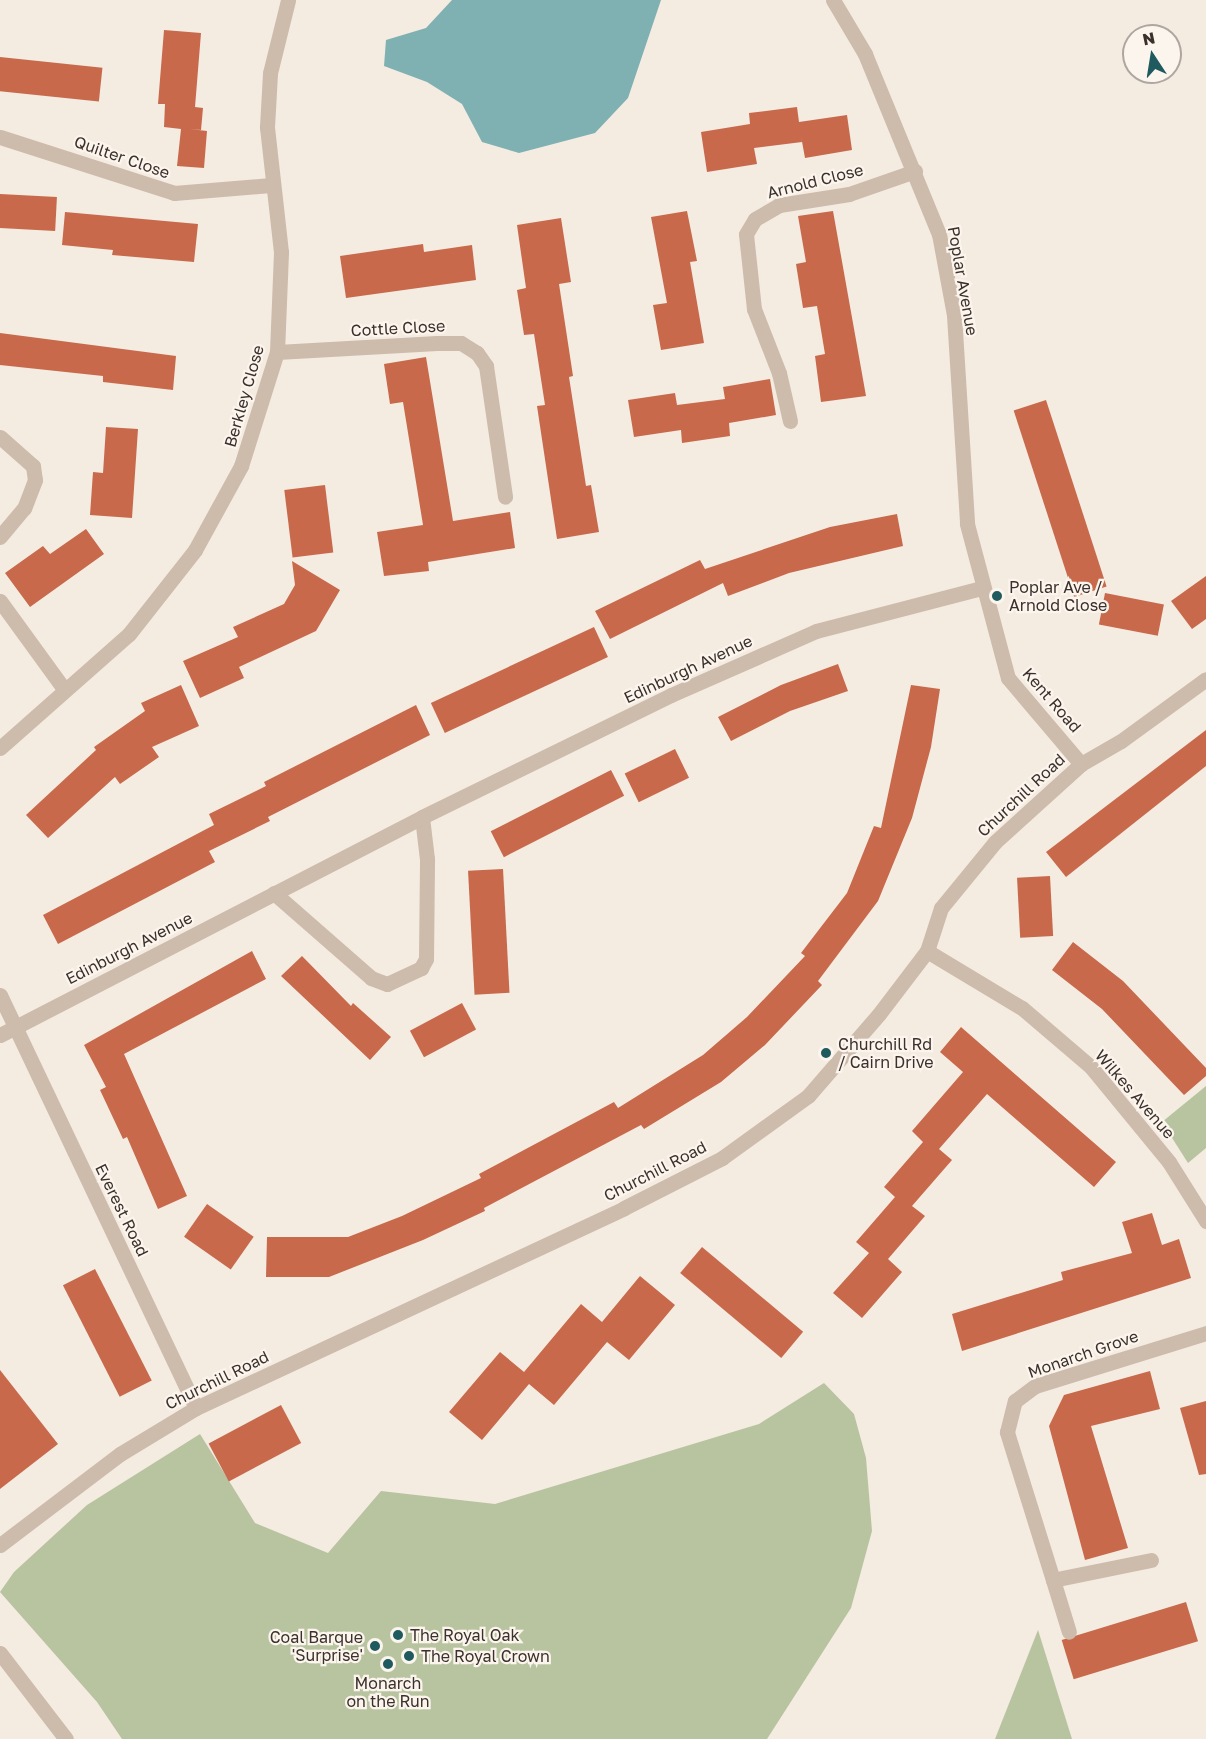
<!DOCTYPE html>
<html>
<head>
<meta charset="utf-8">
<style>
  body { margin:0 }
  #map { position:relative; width:1206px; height:1739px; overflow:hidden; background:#f4ebe1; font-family:"Golos Text",sans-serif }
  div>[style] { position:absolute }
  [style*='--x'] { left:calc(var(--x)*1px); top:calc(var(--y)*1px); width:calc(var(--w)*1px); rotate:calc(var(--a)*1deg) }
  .green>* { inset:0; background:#b8c4a0 }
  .water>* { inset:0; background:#7fb0b2 }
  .building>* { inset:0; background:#c8694b; transform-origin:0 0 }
  .minor>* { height:15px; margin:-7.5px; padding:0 7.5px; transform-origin:7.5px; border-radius:7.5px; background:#cdbbac }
  .tertiary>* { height:15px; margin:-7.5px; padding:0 7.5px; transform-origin:7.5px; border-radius:7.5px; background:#cdbbac }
  .dots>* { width:16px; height:16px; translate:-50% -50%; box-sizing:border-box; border:3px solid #fbf5ee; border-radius:50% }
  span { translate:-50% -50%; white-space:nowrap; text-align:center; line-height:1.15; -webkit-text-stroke:4.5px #fbf5ee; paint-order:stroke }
  .street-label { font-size:16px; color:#3b302b }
  .poi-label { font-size:16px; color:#3b302b }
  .left { translate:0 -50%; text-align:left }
  .right { translate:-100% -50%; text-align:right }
  .north { position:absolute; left:1122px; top:24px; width:60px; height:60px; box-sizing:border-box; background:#fbf5ee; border:2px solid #aea6a0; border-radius:50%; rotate:348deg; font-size:16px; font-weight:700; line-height:24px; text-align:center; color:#3b302b }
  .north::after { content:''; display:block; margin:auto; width:21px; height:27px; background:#1f5a5e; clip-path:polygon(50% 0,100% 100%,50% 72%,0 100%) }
</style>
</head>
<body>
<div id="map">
  <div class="green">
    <div style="clip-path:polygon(1206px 1086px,1206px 1148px,1188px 1163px,1162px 1122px)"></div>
    <div style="clip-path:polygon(824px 1383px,854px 1414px,866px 1458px,872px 1531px,851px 1608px,767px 1739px,122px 1739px,97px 1702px,0 1592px,14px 1572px,87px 1505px,200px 1434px,255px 1523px,328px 1553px,381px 1491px,495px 1504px,759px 1424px)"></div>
    <div style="clip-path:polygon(1038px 1630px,1072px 1739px,995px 1739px)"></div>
  </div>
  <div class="water">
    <div style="clip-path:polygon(452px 0,661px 0,628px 98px,595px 133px,519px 153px,482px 142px,462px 104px,427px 82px,384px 66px,386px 40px,426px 28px)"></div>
  </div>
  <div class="building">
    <div style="clip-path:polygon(164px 30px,201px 33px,195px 107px,203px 108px,201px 130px,190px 129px,207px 131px,204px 168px,177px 166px,181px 129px,164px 127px,165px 104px,158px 104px)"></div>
    <div style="left:0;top:57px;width:103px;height:34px;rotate:6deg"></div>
    <div style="clip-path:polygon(797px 107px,799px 122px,847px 115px,852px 150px,805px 158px,801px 136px,802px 142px,754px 148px,757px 164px,707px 172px,701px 132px,750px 124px,749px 113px)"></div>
    <div style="left:0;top:194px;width:57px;height:34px;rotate:3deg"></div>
    <div style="clip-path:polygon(687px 211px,697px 261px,690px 262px,704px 343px,661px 350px,653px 305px,667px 303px,651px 217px)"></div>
    <div style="clip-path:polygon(833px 211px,866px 396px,821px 402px,815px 356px,825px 354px,817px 306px,803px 308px,796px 264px,806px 262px,798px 216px)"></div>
    <div style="clip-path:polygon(65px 212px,198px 224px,194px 262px,112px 255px,113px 250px,62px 245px)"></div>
    <div style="clip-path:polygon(561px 218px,571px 282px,559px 284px,573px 376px,569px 377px,586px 486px,591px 485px,599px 532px,557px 539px,537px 406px,545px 405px,534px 334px,524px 335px,517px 290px,526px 288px,517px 225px)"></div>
    <div style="clip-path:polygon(423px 244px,424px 252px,472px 245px,476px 280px,346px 298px,340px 256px)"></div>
    <div style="clip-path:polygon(0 333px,176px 356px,173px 390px,103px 382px,103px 376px,0 365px)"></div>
    <div style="clip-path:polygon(426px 357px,453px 521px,510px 512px,515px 548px,428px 562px,429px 571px,384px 576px,377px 532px,423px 525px,403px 402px,390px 404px,384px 364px)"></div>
    <div style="clip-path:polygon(770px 379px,776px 415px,729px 423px,730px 436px,682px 443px,681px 430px,634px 437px,628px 400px,675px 393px,677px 405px,725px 399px,723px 387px)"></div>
    <div style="left:1046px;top:400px;width:196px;height:34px;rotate:72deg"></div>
    <div style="clip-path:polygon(106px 427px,138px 429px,132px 518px,90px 515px,93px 472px,103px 473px)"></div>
    <div style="left:325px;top:485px;width:68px;height:41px;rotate:83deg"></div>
    <div style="clip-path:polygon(897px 514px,903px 546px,789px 573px,728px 596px,723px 583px,610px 639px,595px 611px,700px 560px,705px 569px,830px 527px)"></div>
    <div style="clip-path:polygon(86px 529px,104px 554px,30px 607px,5px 573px,43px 546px,50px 554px)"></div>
    <div style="clip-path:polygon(292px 561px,340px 590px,316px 631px,239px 667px,244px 678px,200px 698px,183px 661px,238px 637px,233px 627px,284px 604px,295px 585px)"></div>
    <div style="clip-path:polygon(1206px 576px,1206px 619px,1192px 629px,1171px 601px)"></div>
    <div style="left:1105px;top:593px;width:60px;height:32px;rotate:11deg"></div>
    <div style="left:594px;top:627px;width:33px;height:180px;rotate:65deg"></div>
    <div style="clip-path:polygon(838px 664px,848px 691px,790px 711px,731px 741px,718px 717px,781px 685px)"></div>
    <div style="clip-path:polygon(181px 685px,199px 726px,152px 747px,159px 757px,120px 784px,115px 777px,48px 838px,26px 815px,96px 750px,94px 747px,145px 711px,141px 703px)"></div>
    <div style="clip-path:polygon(911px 685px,940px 689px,931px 747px,912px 818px,878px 901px,818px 981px,822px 985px,765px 1045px,721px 1082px,644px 1129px,641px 1125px,484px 1208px,485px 1211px,423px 1240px,329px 1277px,266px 1277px,267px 1237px,348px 1237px,402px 1216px,481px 1178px,479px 1174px,614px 1102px,618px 1108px,703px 1055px,747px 1017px,805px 956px,801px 953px,847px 893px,874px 826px,881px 828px)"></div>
    <div style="clip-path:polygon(416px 705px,430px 735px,268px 817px,270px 821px,209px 851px,215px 862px,58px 944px,43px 915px,214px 825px,209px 814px,266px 786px,264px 782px)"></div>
    <div style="clip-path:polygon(1206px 730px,1206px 766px,1066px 877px,1046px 852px)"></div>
    <div style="left:675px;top:749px;width:32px;height:56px;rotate:64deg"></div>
    <div style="left:611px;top:770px;width:29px;height:135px;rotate:63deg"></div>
    <div style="left:503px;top:869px;width:124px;height:35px;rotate:87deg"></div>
    <div style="left:1050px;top:876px;width:60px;height:33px;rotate:87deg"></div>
    <div style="clip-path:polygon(1073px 942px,1123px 981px,1206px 1068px,1206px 1076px,1184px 1095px,1102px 1009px,1052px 970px)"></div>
    <div style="clip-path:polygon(252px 951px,266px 979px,124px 1054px,187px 1196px,158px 1209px,127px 1137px,123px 1139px,100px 1090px,106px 1087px,84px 1045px)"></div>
    <div style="clip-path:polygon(302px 956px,351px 1006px,353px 1003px,391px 1037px,370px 1060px,281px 976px)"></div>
    <div style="left:462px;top:1003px;width:30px;height:59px;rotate:62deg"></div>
    <div style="clip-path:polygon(961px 1027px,1116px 1162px,1094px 1187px,987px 1094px,939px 1149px,952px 1160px,912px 1206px,925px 1216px,888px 1259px,902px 1272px,862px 1318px,833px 1293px,869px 1253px,856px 1242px,895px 1197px,884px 1187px,923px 1142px,912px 1131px,963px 1072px,940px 1052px)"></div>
    <div style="left:207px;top:1204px;width:57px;height:40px;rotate:35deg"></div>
    <div style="clip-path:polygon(1152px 1213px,1162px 1245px,1179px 1239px,1191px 1278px,962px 1351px,952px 1314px,1063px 1280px,1061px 1272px,1132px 1253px,1122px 1222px)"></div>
    <div style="left:702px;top:1247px;width:132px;height:34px;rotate:40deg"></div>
    <div style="left:95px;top:1269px;width:125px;height:36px;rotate:63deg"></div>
    <div style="clip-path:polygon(640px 1276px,675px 1305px,629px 1360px,607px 1342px,554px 1405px,529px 1384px,482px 1440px,449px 1412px,500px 1352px,524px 1372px,581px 1304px,602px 1322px)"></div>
    <div style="clip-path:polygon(0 1370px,58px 1444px,0 1489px)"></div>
    <div style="clip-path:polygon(1150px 1371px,1160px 1409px,1091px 1426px,1128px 1548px,1085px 1560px,1049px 1426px,1064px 1395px)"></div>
    <div style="clip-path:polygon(1206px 1401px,1206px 1474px,1199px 1475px,1180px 1408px)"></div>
    <div style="left:281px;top:1405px;width:43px;height:82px;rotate:62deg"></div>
    <div style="left:1186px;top:1602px;width:41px;height:130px;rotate:73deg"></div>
  </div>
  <div class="minor">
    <div style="--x:833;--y:0;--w:63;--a:59.3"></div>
    <div style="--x:865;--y:54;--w:195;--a:67.7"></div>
    <div style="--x:939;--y:234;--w:82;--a:79.5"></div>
    <div style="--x:954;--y:315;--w:209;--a:86.4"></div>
    <div style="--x:967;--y:524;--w:159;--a:75.1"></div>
    <div style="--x:1008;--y:678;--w:113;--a:49.7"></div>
    <div style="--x:0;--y:137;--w:183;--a:17.8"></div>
    <div style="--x:174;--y:193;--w:97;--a:-4.7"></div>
    <div style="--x:277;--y:352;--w:160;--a:-3.2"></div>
    <div style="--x:437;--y:343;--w:24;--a:0"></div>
    <div style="--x:461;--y:343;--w:19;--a:32"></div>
    <div style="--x:477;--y:353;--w:16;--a:55"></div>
    <div style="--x:486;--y:366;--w:132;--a:81.7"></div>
    <div style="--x:790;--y:421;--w:49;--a:-102.9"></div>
    <div style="--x:779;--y:373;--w:69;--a:-111.3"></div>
    <div style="--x:754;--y:309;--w:75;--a:-96.1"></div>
    <div style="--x:746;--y:234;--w:17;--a:-59"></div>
    <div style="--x:755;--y:219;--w:28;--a:-30"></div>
    <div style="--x:779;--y:205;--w:71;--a:-8.9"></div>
    <div style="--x:849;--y:194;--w:70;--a:-19.2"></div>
    <div style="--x:0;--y:437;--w:44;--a:41.3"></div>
    <div style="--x:33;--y:466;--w:14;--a:82"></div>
    <div style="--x:35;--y:480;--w:30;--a:111"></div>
    <div style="--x:24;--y:508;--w:38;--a:130"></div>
    <div style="--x:0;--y:601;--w:109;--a:54"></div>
    <div style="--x:0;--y:748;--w:172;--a:-41.5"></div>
    <div style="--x:129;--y:634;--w:107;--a:-51.8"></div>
    <div style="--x:195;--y:550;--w:96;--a:-61.3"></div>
    <div style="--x:241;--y:466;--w:120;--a:-72.5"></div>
    <div style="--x:277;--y:352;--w:100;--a:-87.7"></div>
    <div style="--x:281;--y:252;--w:126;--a:-96.4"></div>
    <div style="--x:267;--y:127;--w:54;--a:-86.8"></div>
    <div style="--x:270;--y:73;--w:75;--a:-76.1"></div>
    <div style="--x:274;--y:893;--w:129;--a:41.2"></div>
    <div style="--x:371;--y:978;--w:17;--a:21"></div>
    <div style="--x:387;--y:984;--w:38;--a:-25"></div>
    <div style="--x:421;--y:968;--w:10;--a:-61"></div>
    <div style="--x:426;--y:959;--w:100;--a:-89.4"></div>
    <div style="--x:427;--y:859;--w:42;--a:-96.8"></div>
    <div style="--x:927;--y:951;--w:111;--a:31"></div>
    <div style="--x:1022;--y:1008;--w:91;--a:40.5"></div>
    <div style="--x:1091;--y:1067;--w:123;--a:50.6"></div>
    <div style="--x:1169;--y:1162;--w:70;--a:57.9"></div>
    <div style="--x:0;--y:995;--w:457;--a:64.6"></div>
    <div style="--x:0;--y:1035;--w:475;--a:-27.3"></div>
    <div style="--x:422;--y:817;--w:277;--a:-26.1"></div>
    <div style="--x:671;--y:695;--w:158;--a:-23.8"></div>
    <div style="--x:816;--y:631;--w:171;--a:-14.6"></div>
    <div style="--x:1151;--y:1560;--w:100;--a:168.5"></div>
    <div style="--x:1053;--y:1580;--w:155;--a:-107.3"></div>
    <div style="--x:1007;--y:1432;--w:32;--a:-76"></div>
    <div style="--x:1015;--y:1401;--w:25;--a:-37"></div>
    <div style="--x:1035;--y:1386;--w:179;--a:-17.2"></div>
    <div style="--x:1053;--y:1580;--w:54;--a:72.9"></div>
  </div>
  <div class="tertiary">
    <div style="--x:0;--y:1545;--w:151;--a:-37.2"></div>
    <div style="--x:120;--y:1454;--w:89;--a:-31.2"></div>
    <div style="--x:196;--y:1408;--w:472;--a:-25"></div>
    <div style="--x:624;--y:1208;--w:110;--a:-27"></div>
    <div style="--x:722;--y:1158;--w:106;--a:-35.8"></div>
    <div style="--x:808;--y:1096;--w:108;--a:-49.1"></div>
    <div style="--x:879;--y:1014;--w:79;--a:-52.7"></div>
    <div style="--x:927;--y:951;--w:45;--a:-72"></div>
    <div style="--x:941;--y:908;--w:85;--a:-50.7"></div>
    <div style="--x:995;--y:842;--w:116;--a:-42.2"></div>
    <div style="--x:1081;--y:764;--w:46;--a:-29.9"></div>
    <div style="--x:1121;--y:741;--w:105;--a:-36.1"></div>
    <div style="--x:0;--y:1653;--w:108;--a:52.5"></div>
  </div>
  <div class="dots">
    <div style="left:997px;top:596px;background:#1f5a5e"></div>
    <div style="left:826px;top:1053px;background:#1f5a5e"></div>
    <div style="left:398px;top:1635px;background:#1f5a5e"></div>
    <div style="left:375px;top:1646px;background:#1f5a5e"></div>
    <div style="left:409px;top:1656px;background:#1f5a5e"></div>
    <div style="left:388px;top:1664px;background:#1f5a5e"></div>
  </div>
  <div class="street-label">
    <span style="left:122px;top:157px;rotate:19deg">Quilter Close</span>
    <span style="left:815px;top:181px;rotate:-14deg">Arnold Close</span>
    <span style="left:963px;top:281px;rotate:80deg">Poplar Avenue</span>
    <span style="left:398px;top:328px;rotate:-3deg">Cottle Close</span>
    <span style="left:244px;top:396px;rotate:-74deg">Berkley Close</span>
    <span style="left:688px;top:669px;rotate:-25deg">Edinburgh Avenue</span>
    <span style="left:1052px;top:700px;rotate:49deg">Kent Road</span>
    <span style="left:1021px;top:795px;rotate:-43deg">Churchill Road</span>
    <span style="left:129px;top:948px;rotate:-27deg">Edinburgh Avenue</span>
    <span style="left:1135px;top:1094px;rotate:49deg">Wilkes Avenue</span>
    <span style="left:655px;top:1171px;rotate:-27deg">Churchill Road</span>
    <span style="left:122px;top:1210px;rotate:64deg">Everest Road</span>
    <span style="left:1083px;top:1354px;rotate:-19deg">Monarch Grove</span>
    <span style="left:217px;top:1380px;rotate:-26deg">Churchill Road</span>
  </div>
  <div class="poi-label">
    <span class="left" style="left:1009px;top:596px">Poplar Ave /<br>Arnold Close</span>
    <span class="left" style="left:838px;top:1053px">Churchill Rd<br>/ Cairn Drive</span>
    <span class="left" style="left:410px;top:1635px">The Royal Oak</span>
    <span class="right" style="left:363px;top:1646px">Coal Barque<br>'Surprise'</span>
    <span class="left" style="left:421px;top:1656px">The Royal Crown</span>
    <span style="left:388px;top:1692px">Monarch<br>on the Run</span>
  </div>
  <div class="north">N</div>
</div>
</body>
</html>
